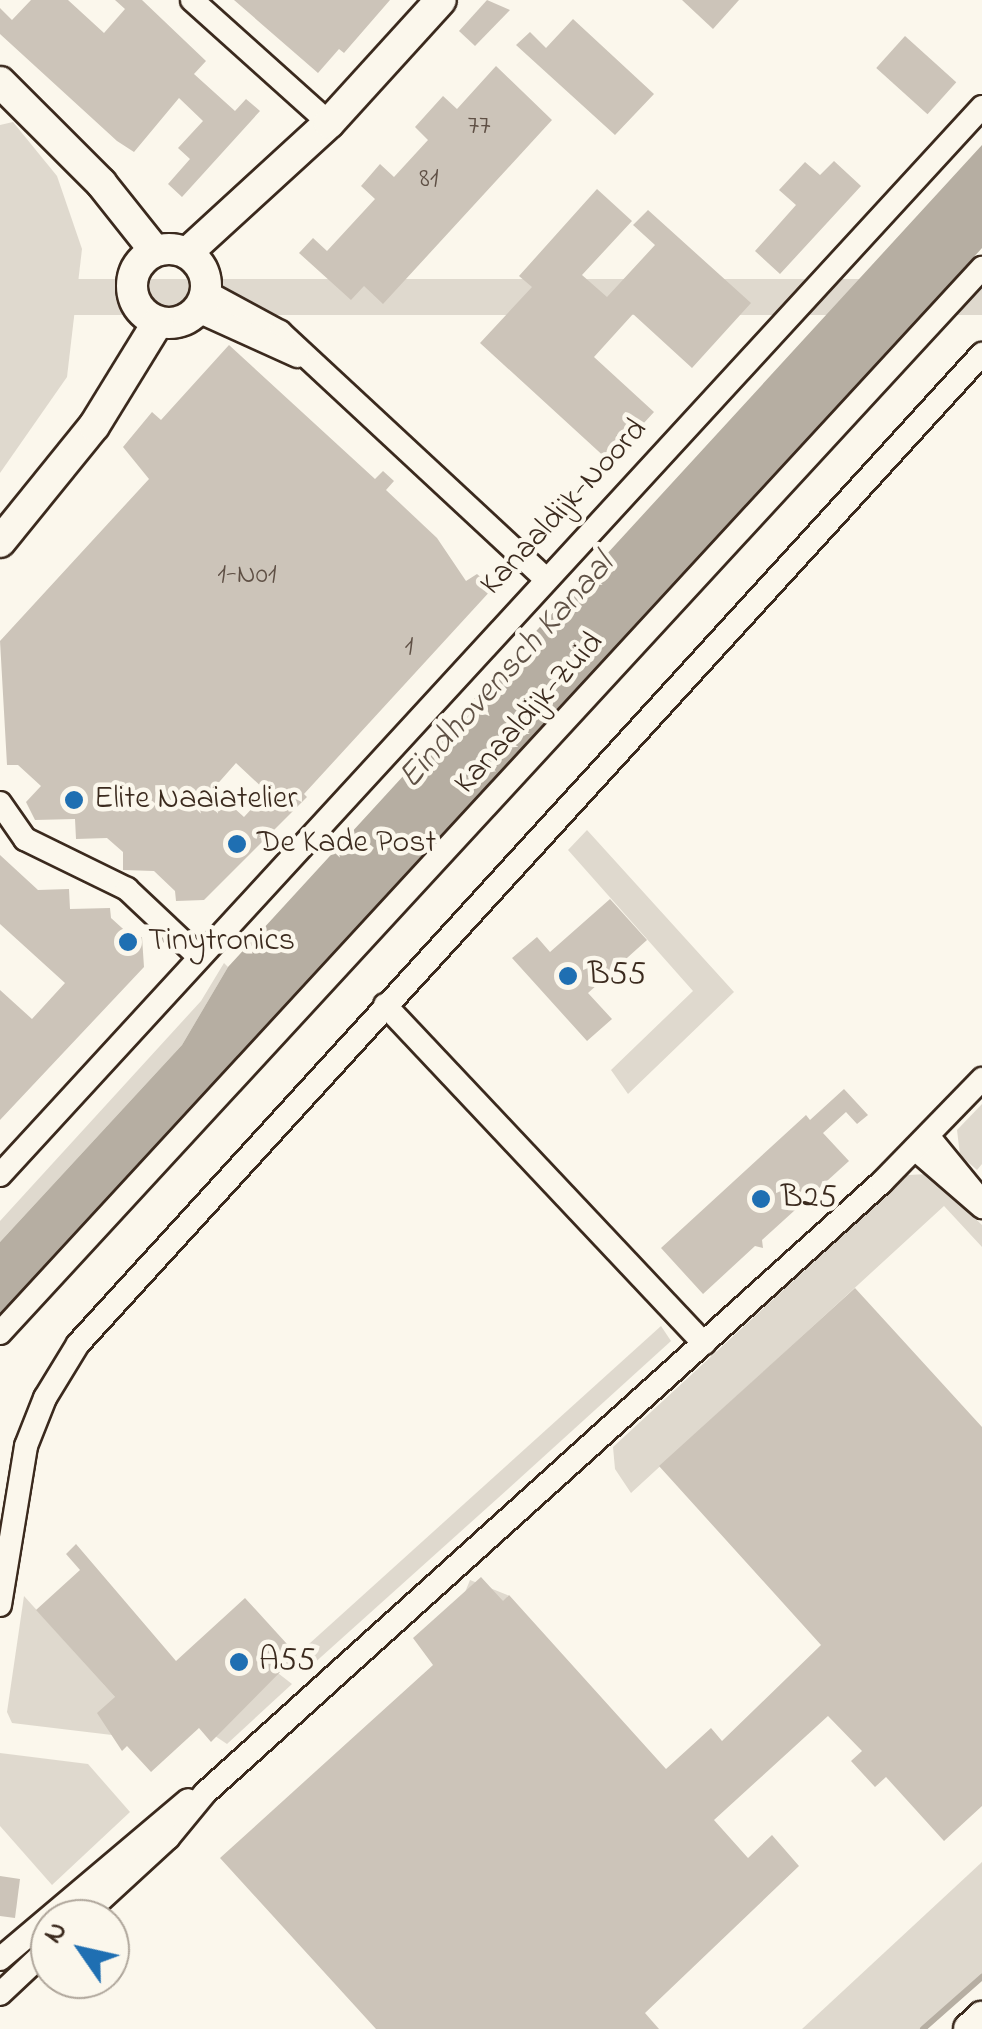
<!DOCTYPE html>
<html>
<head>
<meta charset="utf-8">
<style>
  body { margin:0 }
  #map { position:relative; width:982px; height:2029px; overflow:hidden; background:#fbf7ec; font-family:"Indie Flower",sans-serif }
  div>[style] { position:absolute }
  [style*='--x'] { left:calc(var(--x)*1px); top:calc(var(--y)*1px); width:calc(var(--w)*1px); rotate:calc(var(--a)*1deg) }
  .green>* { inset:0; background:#dfd9ce; transform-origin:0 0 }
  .water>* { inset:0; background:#b6aea2 }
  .stream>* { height:6px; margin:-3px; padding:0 3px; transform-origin:3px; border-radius:3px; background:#b6aea2 }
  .building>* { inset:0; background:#ccc4b9; transform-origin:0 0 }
  .roads { filter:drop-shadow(2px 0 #3b2a1e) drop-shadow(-2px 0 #3b2a1e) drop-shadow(0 2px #3b2a1e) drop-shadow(0 -2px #3b2a1e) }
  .street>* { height:22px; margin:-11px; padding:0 11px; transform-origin:11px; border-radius:11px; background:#fbf7ec }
  .secondary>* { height:30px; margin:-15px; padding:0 15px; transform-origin:15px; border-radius:15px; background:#fbf7ec }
  .secondary>.ring { margin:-15px; padding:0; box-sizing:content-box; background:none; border:30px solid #fbf7ec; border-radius:50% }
  .dots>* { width:28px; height:28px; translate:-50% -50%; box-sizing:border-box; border:5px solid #fbf7ec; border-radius:50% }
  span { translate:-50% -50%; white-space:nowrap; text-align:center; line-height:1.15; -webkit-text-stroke:9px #fbf7ec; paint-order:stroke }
  .number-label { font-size:28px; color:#5f5045 }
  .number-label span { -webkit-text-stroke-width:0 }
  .street-label { font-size:32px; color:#3b2a1e }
  .poi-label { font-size:32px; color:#3b2a1e }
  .left { translate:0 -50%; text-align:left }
  .water-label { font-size:35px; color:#605246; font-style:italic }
  .north { position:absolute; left:30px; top:1899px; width:100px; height:100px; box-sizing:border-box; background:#fbf7ec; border:2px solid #aea59a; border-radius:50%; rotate:304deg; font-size:28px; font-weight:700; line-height:40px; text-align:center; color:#3b2a1e }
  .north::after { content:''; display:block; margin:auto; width:35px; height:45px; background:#1f6fb2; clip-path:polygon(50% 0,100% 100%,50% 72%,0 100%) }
</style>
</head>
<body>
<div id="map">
  <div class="green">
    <div style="clip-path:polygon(13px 122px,57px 176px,82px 249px,67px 377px,0 473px,0 125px)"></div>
    <div style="left:982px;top:279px;width:36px;height:1447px;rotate:90deg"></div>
    <div style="clip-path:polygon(587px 830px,734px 992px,628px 1094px,611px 1070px,693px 991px,568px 850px)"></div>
    <div style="clip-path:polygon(224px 963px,228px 967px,182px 1045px,0 1242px,0 1221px,201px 1001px)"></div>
    <div style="clip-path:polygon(982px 1104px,982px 1164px,977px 1170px,960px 1155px,957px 1130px)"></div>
    <div style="clip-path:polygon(928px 1174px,982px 1225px,982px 1247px,944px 1206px,631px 1493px,615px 1469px,613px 1447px,908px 1175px)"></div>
    <div style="clip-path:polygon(661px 1326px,671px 1341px,508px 1489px,311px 1666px,299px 1653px)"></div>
    <div style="left:470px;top:1580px;width:41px;height:307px;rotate:22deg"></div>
    <div style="clip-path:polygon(24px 1596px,116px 1698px,112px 1735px,12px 1723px,7px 1712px)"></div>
    <div style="clip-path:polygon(274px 1670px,292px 1684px,227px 1744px,212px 1734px)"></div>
    <div style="clip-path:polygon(0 1753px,88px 1764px,130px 1812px,52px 1885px,0 1826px)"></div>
    <div style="clip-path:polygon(982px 1862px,982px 1980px,927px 2029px,802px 2029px)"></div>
  </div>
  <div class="water">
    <div style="clip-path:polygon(982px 145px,982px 248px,138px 1174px,0 1314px,0 1242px,182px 1045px,228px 967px)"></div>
  </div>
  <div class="stream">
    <div style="--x:923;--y:2029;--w:79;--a:-41.4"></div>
  </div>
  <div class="building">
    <div style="clip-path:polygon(31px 0,68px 0,104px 33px,125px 9px,115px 0,142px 0,206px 61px,194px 74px,235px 111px,246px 99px,260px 111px,182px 197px,168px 184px,190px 159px,178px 148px,203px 121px,179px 98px,134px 152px,117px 141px,0 34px,0 8px,12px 20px)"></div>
    <div style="clip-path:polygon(234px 0,390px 0,344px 53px,339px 49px,318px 73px)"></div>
    <div style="clip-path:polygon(487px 0,510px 10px,475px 46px,459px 31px)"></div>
    <div style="clip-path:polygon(682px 0,739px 0,713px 29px)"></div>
    <div style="clip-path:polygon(573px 19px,654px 94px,615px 135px,516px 45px,530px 32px,546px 48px)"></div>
    <div style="left:905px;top:36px;width:69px;height:43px;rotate:42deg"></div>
    <div style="clip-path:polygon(496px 66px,552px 120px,383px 304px,364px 286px,351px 300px,299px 253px,313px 238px,327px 251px,375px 199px,361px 186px,380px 164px,394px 177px,428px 140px,415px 127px,443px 96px,457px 109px)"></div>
    <div style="clip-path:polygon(834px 161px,861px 186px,780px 274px,755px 251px,796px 205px,779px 190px,805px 162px,820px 175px)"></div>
    <div style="clip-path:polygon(597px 189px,632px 221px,582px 275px,607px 297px,655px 245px,633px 225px,648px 210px,751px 303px,692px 368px,633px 314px,594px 357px,654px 412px,609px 461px,480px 343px,532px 287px,519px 276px)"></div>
    <div style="clip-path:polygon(evenodd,229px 345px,375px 479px,383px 471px,394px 481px,386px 490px,437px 538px,466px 581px,477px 574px,493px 588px,304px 794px,307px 797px,204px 900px,176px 901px,175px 891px,154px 871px,123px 870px,123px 852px,107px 838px,76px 839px,75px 819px,35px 820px,26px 802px,41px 786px,18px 765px,7px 765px,0 641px,149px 479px,123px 447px,152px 412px,161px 420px,229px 345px,236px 763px,267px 792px,244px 817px,213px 789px,236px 763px)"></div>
    <div style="clip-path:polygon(0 855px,38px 890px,69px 889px,70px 909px,110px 908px,111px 918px,132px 937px,142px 937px,144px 967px,0 1120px,0 990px,32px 1019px,65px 983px,0 924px)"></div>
    <div style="clip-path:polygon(610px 899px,647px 940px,588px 993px,612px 1019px,587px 1041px,512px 958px,537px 937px,550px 952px)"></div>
    <div style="clip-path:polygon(844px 1089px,868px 1115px,857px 1124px,846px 1112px,823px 1133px,849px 1161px,762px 1240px,763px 1248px,755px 1246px,703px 1294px,661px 1248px,806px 1115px,810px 1120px)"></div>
    <div style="clip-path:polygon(855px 1288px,982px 1427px,982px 1806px,944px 1841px,886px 1777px,875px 1787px,851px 1761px,862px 1751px,828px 1716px,714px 1820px,748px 1858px,772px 1835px,799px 1866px,645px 2013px,659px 2029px,376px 2029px,220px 1858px,433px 1665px,413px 1638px,481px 1577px,503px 1601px,509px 1595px,666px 1769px,711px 1728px,722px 1741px,821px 1645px,659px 1466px)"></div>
    <div style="clip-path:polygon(76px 1544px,176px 1661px,245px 1598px,297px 1655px,211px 1742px,199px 1728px,151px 1772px,127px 1746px,122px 1751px,97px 1713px,115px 1697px,36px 1610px,80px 1570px,66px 1554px)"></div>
    <div style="clip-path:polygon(0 1876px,20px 1879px,15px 1918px,0 1916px)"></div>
  </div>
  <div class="roads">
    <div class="street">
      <div style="--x:192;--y:0;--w:184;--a:41.9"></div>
      <div style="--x:206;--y:292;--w:84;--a:28.4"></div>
      <div style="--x:280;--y:332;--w:362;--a:42.9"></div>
      <div style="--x:198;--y:311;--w:109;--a:24.4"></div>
      <div style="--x:0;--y:803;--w:44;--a:55.2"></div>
      <div style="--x:25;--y:839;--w:114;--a:26.1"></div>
      <div style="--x:127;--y:889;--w:98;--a:43.3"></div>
      <div style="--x:385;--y:1005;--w:465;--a:46.7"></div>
      <div style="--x:928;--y:1136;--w:85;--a:50.7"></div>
      <div style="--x:915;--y:1149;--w:89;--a:40.9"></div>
      <div style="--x:0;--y:1175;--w:1451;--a:-47.4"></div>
      <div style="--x:0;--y:1333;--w:1449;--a:-47.32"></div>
      <div style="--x:0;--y:1605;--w:161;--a:-80.7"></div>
      <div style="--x:26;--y:1446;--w:52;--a:-68.4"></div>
      <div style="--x:45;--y:1398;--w:63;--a:-58.6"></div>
      <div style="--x:78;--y:1344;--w:1341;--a:-47.6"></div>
      <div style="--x:80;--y:1919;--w:120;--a:-42.6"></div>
      <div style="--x:168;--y:1838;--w:58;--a:-50.6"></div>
      <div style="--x:205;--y:1793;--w:912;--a:-42.07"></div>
      <div style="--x:882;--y:1182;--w:144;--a:-45.8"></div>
      <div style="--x:0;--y:1959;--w:246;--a:-40.2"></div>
      <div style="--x:0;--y:1994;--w:69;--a:-43.2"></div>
    </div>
    <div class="secondary">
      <div style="--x:0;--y:82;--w:143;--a:45"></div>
      <div style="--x:101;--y:183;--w:87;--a:51.5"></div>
      <div class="ring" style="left:132px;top:249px;width:44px;height:44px"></div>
      <div style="--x:187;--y:253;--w:193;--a:-42.5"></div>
      <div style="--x:329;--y:123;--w:166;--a:-47.7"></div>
      <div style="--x:0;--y:542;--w:149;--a:-51"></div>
      <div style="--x:94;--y:426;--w:122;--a:-58.4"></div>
      <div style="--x:969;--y:2029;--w:18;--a:-43"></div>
    </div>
  </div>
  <div class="dots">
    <div style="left:74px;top:800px;background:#1f6fb2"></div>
    <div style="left:237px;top:844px;background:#1f6fb2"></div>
    <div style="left:128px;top:942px;background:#1f6fb2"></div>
    <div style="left:568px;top:976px;background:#1f6fb2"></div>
    <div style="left:761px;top:1199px;background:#1f6fb2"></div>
    <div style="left:239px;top:1662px;background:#1f6fb2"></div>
  </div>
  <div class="number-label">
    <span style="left:479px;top:127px">77</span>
    <span style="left:429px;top:180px">81</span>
    <span style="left:247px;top:576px">1-N01</span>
    <span style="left:409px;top:648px">1</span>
  </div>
  <div class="street-label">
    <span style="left:565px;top:508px;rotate:-47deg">Kanaaldijk-Noord</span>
    <span style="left:530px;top:714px;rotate:-48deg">Kanaaldijk-Zuid</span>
  </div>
  <div class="poi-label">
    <span class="left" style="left:94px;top:800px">Elite Naaiatelier</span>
    <span class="left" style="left:257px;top:844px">De Kade Post</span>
    <span class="left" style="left:148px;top:942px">Tinytronics</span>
    <span class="left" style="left:588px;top:976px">B55</span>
    <span class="left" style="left:781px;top:1199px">B25</span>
    <span class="left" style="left:259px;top:1662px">A55</span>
  </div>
  <div class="water-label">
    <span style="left:507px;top:672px;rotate:-48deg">Eindhovensch Kanaal</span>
  </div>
  <div class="north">N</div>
</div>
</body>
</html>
